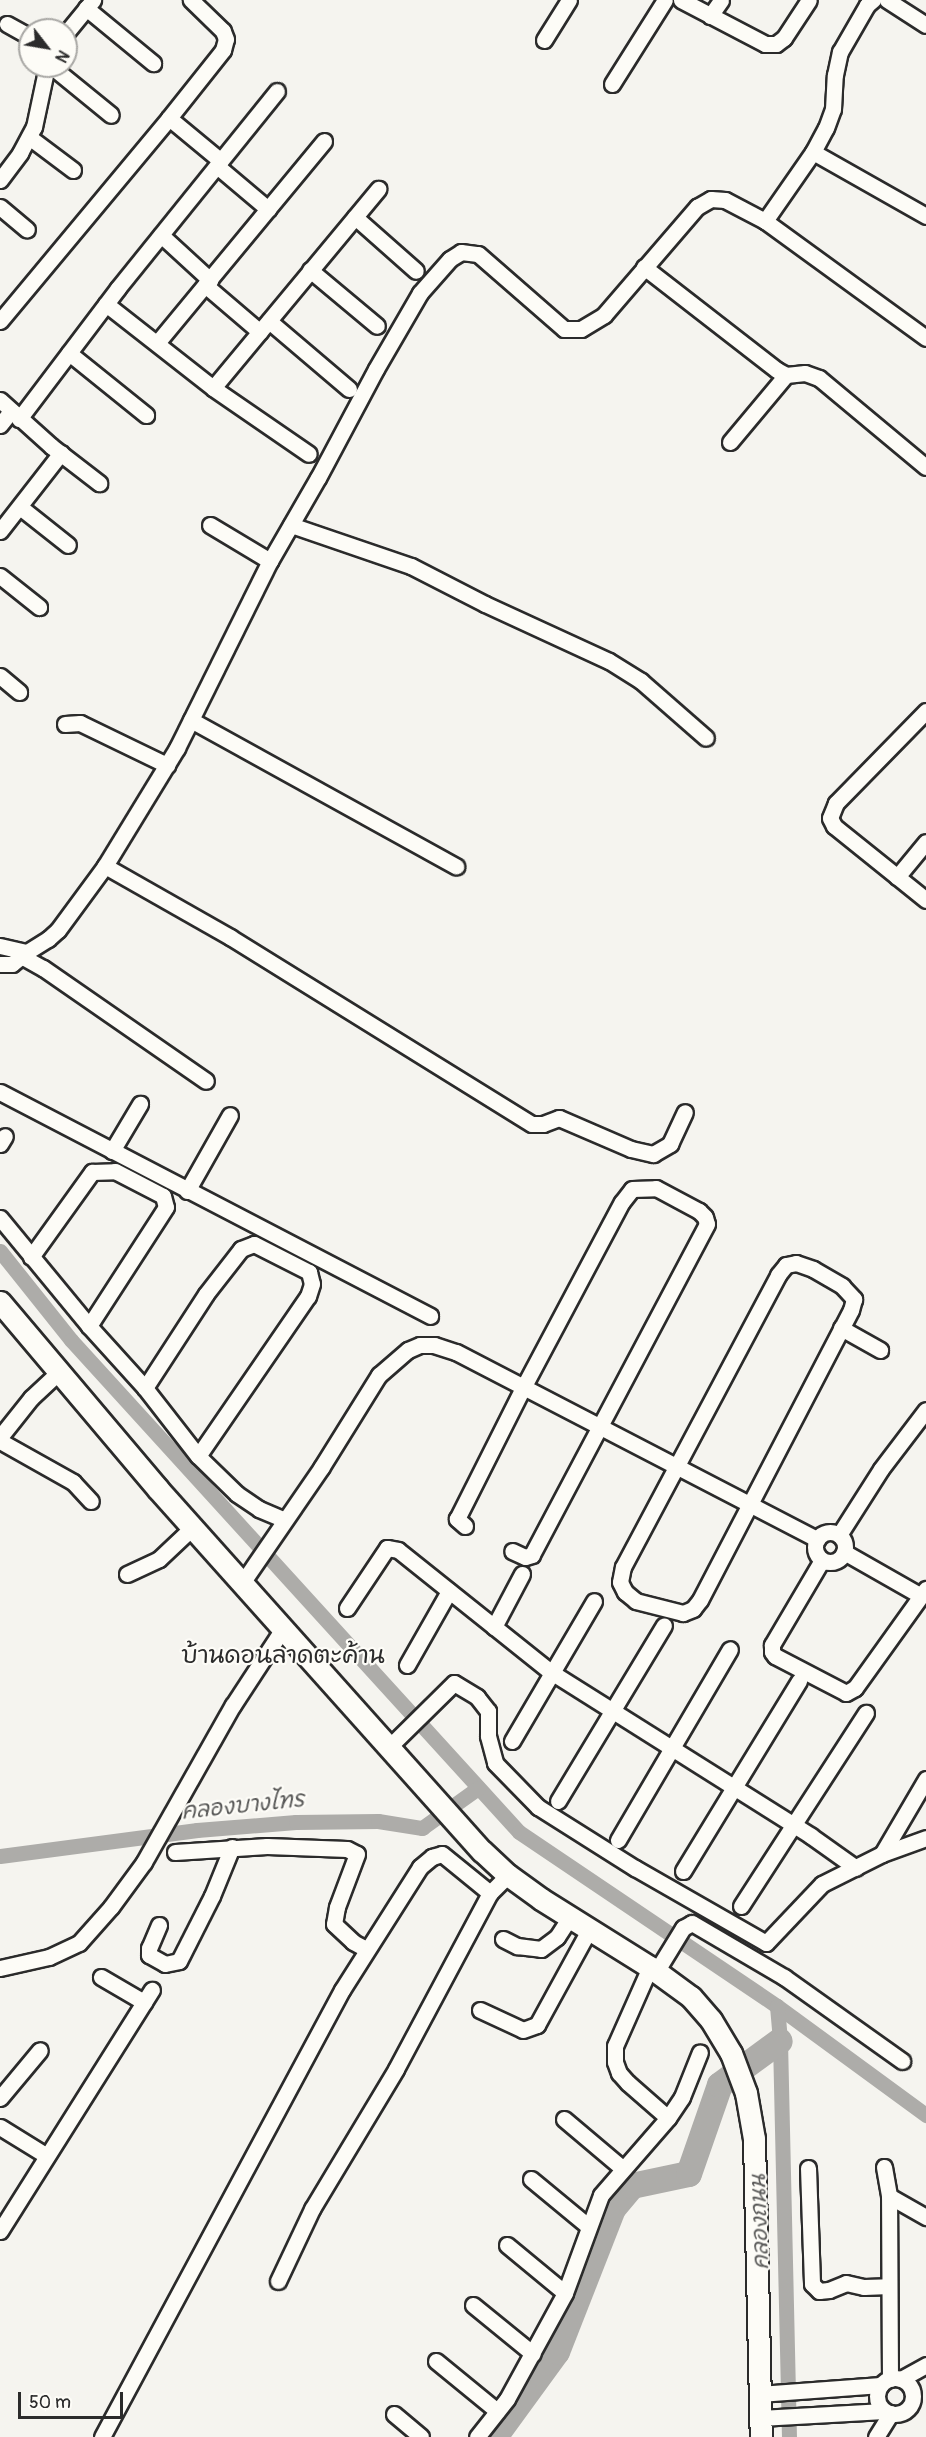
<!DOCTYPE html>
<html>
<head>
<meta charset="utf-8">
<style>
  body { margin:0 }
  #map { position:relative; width:926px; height:2437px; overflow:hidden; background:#f5f4ef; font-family:Pangolin,"Playpen Sans Thai",sans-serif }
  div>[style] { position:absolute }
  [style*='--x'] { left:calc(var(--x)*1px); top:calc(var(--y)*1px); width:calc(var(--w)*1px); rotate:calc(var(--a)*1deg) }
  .canal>* { height:15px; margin:-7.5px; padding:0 7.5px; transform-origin:7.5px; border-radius:7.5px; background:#adaca9 }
  .river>* { height:26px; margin:-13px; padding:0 13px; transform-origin:13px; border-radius:13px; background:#adaca9 }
  .roads { filter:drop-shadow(2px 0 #2b2b2b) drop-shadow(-2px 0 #2b2b2b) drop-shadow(0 2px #2b2b2b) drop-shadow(0 -2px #2b2b2b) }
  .street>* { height:15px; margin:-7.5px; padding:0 7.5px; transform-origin:7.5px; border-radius:7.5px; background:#fdfcf7 }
  .street>.ring { margin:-7.5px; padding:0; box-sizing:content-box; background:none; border:15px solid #fdfcf7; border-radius:50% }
  .secondary>* { height:21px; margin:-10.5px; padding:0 10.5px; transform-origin:10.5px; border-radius:10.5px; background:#fdfcf7 }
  span { translate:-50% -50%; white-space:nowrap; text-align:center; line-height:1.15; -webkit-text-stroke:4.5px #fdfcf7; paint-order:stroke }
  .water-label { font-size:22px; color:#585857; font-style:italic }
  .quarter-label { font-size:24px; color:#2b2b2b }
  .north { position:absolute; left:18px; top:18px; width:60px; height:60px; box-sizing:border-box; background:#fdfcf7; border:2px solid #a9a8a5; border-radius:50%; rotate:121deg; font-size:16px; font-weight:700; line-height:24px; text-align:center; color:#2b2b2b }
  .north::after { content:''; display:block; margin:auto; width:21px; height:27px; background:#2b2b2b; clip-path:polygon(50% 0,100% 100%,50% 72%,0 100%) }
  .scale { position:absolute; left:18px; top:2392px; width:105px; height:27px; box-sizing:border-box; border:3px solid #2b2b2b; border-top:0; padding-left:8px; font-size:18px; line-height:21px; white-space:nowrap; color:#2b2b2b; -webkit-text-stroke:4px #fdfcf7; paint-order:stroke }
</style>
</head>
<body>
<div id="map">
  <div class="canal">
    <div style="--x:0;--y:1251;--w:114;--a:51.4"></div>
    <div style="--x:71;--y:1340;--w:665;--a:47.68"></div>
    <div style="--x:519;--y:1832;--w:311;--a:34"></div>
    <div style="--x:777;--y:2006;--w:185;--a:36.2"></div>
    <div style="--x:0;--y:1856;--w:199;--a:-7.5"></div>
    <div style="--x:197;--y:1830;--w:99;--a:-4.6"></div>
    <div style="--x:296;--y:1822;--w:82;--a:-0.7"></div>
    <div style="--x:378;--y:1821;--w:45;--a:9"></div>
    <div style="--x:422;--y:1828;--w:69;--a:-35.5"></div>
    <div style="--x:777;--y:2006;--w:35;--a:85"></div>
    <div style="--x:780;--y:2041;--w:396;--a:88.7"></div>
  </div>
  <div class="river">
    <div style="--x:495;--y:2437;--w:105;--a:-53.9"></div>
    <div style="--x:557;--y:2352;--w:154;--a:-68.6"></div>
    <div style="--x:613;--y:2209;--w:30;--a:-50"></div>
    <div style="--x:632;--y:2186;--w:58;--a:-11.9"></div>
    <div style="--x:689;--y:2174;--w:94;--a:-70.8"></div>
    <div style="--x:720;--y:2085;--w:74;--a:-36.3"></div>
  </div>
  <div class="roads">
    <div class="street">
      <div style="--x:681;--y:0;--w:95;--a:27.6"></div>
      <div style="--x:765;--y:44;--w:11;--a:0"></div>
      <div style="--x:776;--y:44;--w:10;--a:-37"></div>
      <div style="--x:784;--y:38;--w:45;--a:-56.7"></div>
      <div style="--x:887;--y:0;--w:46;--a:32.7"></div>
      <div style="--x:86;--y:8;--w:87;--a:39.4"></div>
      <div style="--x:710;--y:16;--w:19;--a:-55"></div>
      <div style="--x:7;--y:24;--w:26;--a:29"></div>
      <div style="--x:66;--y:33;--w:43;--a:-50.7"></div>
      <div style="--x:544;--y:40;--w:47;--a:-58"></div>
      <div style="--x:51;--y:66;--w:77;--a:39.2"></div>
      <div style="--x:612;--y:84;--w:99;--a:-57.8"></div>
      <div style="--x:169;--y:118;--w:67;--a:39.6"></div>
      <div style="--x:29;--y:137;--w:55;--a:36.9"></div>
      <div style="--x:813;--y:152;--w:130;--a:29.5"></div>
      <div style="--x:217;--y:166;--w:67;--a:40.1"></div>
      <div style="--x:0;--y:180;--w:34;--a:-53"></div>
      <div style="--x:20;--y:153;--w:30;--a:-62"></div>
      <div style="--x:34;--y:127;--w:62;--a:-78"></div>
      <div style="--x:0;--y:207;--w:35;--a:40"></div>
      <div style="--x:355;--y:217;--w:81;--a:41.5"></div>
      <div style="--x:765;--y:221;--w:84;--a:-55.2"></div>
      <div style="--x:813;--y:152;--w:27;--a:-62"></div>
      <div style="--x:826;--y:128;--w:20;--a:-70"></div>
      <div style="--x:833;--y:109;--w:34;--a:-87"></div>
      <div style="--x:835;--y:75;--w:24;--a:-78"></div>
      <div style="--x:840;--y:52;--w:54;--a:-60.1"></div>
      <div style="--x:867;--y:5;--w:8;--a:-40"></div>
      <div style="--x:161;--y:235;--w:67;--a:42.6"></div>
      <div style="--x:644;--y:267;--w:168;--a:37.8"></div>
      <div style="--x:777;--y:370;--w:10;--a:29"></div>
      <div style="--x:786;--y:375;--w:19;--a:-6"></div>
      <div style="--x:805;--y:373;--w:15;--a:20"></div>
      <div style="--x:819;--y:378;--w:139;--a:39.8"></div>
      <div style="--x:310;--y:270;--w:87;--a:39.9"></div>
      <div style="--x:205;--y:285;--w:72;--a:40.5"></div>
      <div style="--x:106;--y:304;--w:136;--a:38.1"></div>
      <div style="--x:213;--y:388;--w:116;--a:34.5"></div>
      <div style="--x:0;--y:321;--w:264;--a:-50.2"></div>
      <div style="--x:169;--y:118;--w:87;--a:-51.5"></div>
      <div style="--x:223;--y:50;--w:11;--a:-75"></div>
      <div style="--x:226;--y:39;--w:9;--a:-111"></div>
      <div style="--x:223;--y:31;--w:45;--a:-135.9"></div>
      <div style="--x:269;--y:321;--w:105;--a:40.4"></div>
      <div style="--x:157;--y:343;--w:262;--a:-50.4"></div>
      <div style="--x:69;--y:353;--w:99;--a:38.8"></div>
      <div style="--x:213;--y:388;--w:259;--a:-50.3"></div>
      <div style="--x:0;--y:400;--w:69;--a:42"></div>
      <div style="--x:51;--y:446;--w:61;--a:37.6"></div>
      <div style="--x:19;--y:419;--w:164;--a:-52.9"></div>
      <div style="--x:118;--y:288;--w:253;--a:-51.1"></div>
      <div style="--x:0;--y:425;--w:18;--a:-52"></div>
      <div style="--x:730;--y:442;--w:87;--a:-50.1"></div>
      <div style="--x:20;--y:507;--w:61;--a:38.4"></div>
      <div style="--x:210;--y:525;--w:70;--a:31"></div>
      <div style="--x:291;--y:525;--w:127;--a:18.9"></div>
      <div style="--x:411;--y:566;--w:83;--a:27.2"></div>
      <div style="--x:485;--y:604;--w:136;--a:24.7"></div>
      <div style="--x:609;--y:661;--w:38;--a:32"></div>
      <div style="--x:641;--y:681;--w:86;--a:41.2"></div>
      <div style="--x:0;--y:531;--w:99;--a:-52"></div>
      <div style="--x:0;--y:576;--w:50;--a:38.5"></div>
      <div style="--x:0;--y:676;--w:25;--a:40"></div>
      <div style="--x:926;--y:711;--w:129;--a:134.4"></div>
      <div style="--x:836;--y:803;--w:16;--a:112"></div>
      <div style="--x:830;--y:818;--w:9;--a:63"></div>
      <div style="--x:834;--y:826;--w:118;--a:38.8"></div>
      <div style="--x:191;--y:720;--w:303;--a:28.9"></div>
      <div style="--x:65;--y:724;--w:15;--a:-4"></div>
      <div style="--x:80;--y:723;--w:97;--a:25.8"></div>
      <div style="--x:105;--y:866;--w:144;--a:29.6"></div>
      <div style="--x:230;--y:937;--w:355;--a:31.8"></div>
      <div style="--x:532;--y:1124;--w:11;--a:0"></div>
      <div style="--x:543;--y:1124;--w:17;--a:-21"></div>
      <div style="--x:559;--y:1118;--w:78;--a:23.3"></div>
      <div style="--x:631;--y:1149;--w:23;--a:13"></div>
      <div style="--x:653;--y:1154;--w:20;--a:-30"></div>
      <div style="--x:670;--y:1144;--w:35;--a:-65"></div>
      <div style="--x:897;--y:877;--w:45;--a:-50.4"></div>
      <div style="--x:0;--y:946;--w:28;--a:13"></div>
      <div style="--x:27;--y:952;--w:25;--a:-32"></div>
      <div style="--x:48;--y:939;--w:13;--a:-42"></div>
      <div style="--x:58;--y:930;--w:79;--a:-53.7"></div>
      <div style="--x:105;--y:866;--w:138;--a:-58.6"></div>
      <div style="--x:177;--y:748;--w:209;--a:-63.6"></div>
      <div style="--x:270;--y:561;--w:96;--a:-60"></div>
      <div style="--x:318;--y:478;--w:123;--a:-62"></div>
      <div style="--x:376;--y:369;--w:88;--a:-59.9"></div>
      <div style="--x:420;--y:293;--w:45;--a:-48.6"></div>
      <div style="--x:450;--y:259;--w:13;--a:-32"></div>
      <div style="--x:461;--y:252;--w:17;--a:7"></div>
      <div style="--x:478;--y:254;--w:114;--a:41.1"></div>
      <div style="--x:564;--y:329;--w:17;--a:0"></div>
      <div style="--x:581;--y:329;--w:27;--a:-31"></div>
      <div style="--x:604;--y:315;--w:143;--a:-49.3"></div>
      <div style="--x:697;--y:207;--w:16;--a:-30"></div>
      <div style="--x:711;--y:199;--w:14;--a:4"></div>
      <div style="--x:725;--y:200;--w:45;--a:27.7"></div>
      <div style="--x:765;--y:221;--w:199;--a:36"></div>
      <div style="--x:21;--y:956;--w:25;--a:29"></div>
      <div style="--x:43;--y:968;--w:198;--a:34.7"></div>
      <div style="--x:0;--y:964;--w:12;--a:0"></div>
      <div style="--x:12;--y:964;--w:19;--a:-39"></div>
      <div style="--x:0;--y:1092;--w:485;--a:27.5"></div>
      <div style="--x:0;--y:1144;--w:9;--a:-58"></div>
      <div style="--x:112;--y:1151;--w:55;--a:-59.2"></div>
      <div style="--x:187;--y:1191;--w:87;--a:-60.5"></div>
      <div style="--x:0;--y:1218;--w:140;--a:50.5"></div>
      <div style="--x:89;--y:1326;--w:84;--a:47.9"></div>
      <div style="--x:145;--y:1388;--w:86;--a:52.1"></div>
      <div style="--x:198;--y:1456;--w:54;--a:44.3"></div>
      <div style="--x:237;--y:1494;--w:27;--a:34"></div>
      <div style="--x:259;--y:1509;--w:28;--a:23"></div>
      <div style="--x:31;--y:1257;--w:105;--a:-54.3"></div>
      <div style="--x:92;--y:1172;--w:23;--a:-2"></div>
      <div style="--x:115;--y:1171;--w:54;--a:27.5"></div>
      <div style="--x:163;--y:1196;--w:11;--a:75"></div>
      <div style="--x:166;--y:1207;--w:142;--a:122.9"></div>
      <div style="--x:796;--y:1263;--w:18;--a:19"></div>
      <div style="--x:813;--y:1269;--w:34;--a:30"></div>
      <div style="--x:842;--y:1286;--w:18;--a:47"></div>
      <div style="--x:854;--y:1299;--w:11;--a:105"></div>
      <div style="--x:851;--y:1310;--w:327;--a:117.5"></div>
      <div style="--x:700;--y:1600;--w:11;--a:128"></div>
      <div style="--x:693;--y:1609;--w:11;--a:158"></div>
      <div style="--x:683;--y:1613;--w:49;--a:-165.7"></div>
      <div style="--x:636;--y:1601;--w:14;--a:-141"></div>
      <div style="--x:625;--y:1592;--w:11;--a:-117"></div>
      <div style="--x:620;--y:1582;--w:15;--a:-79"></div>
      <div style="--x:623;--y:1567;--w:331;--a:-62"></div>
      <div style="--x:778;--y:1275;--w:13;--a:-51"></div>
      <div style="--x:786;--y:1265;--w:10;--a:-11"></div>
      <div style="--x:841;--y:1328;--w:45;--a:29.4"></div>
      <div style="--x:145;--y:1388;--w:112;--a:-57"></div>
      <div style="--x:206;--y:1294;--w:57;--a:-52.1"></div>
      <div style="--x:241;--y:1249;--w:14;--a:-21"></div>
      <div style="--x:254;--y:1244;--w:62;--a:27"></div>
      <div style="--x:309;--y:1272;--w:12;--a:76"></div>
      <div style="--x:312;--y:1284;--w:13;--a:108"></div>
      <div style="--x:308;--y:1296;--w:194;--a:124.5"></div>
      <div style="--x:0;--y:1437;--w:50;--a:-51.5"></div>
      <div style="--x:31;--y:1398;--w:37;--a:-43"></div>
      <div style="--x:0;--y:1441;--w:84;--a:29.3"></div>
      <div style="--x:73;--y:1482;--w:26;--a:47"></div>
      <div style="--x:465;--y:1526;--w:11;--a:-139"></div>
      <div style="--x:457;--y:1519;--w:149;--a:-63.3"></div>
      <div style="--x:524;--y:1386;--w:208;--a:-62"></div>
      <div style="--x:622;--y:1202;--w:16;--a:-52"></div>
      <div style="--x:632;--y:1189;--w:24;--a:-2"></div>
      <div style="--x:656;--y:1188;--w:49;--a:28.1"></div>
      <div style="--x:699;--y:1211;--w:8;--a:45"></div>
      <div style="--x:705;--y:1217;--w:7;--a:74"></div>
      <div style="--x:707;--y:1224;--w:374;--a:117.9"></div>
      <div style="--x:532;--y:1555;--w:7;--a:164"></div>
      <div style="--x:525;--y:1557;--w:14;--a:-155"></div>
      <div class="ring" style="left:815px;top:1532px;width:15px;height:15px"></div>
      <div style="--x:839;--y:1535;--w:78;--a:-57.5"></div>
      <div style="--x:881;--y:1469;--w:74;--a:-52.7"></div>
      <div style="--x:844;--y:1552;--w:89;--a:29.7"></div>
      <div style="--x:822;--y:1560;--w:99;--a:120.5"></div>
      <div style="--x:772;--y:1645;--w:7;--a:90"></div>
      <div style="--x:772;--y:1652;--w:5;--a:53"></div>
      <div style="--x:775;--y:1656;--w:80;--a:27.5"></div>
      <div style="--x:846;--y:1693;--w:10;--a:-29"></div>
      <div style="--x:855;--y:1688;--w:122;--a:-54.4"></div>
      <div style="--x:127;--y:1574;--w:35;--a:-25"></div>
      <div style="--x:159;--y:1559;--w:47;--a:-43.3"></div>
      <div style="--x:242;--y:1583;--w:140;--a:-55.5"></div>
      <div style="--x:321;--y:1468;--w:110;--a:-58.1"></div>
      <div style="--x:379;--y:1375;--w:38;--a:-41"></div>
      <div style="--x:408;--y:1350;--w:13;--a:-23"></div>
      <div style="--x:420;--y:1345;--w:14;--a:0"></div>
      <div style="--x:434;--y:1345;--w:23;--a:18"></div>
      <div style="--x:456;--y:1352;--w:407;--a:27.4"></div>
      <div style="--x:347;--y:1608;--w:72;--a:-56.3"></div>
      <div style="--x:387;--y:1548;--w:11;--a:10"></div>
      <div style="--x:398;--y:1550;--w:196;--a:38.6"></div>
      <div style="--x:551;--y:1672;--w:307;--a:32.2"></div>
      <div style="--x:811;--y:1836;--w:55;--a:35.4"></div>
      <div style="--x:494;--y:1627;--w:60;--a:-62.2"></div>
      <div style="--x:407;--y:1665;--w:85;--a:-60.4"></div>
      <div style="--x:512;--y:1741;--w:162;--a:-59.6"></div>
      <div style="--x:389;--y:1747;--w:91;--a:-44.6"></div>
      <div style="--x:454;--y:1683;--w:27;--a:31"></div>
      <div style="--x:477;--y:1697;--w:18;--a:52"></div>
      <div style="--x:488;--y:1711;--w:25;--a:90"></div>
      <div style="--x:488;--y:1736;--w:28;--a:75"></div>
      <div style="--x:495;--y:1763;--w:62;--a:45.7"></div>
      <div style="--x:538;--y:1807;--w:115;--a:32.2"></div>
      <div style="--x:635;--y:1868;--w:151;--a:29.8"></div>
      <div style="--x:766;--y:1943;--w:81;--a:-46.5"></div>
      <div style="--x:822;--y:1884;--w:67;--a:-26.6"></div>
      <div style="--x:882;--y:1854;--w:47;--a:-20"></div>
      <div style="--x:558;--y:1801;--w:205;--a:-58.9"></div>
      <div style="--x:618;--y:1840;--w:221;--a:-59.6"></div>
      <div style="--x:175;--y:1852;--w:92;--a:-3.7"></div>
      <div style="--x:267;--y:1846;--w:80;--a:2.1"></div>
      <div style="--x:347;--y:1849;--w:11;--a:27"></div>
      <div style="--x:357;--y:1854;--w:57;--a:110.7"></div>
      <div style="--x:337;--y:1907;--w:17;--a:100"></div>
      <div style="--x:334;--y:1924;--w:26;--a:43"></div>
      <div style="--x:353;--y:1942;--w:15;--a:28"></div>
      <div style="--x:882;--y:1854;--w:87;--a:-59.6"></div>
      <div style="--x:683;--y:1871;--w:223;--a:-58.6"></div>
      <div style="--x:741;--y:1906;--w:230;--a:-57.1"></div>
      <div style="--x:159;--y:1925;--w:25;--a:113"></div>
      <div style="--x:149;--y:1948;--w:7;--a:90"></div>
      <div style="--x:149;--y:1955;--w:18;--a:29"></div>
      <div style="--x:165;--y:1964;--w:14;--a:-12"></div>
      <div style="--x:179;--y:1961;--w:73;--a:-63.1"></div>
      <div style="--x:212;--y:1896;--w:53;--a:-67.8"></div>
      <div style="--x:503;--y:1939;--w:16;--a:27"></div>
      <div style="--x:517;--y:1946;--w:24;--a:7"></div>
      <div style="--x:541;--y:1949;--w:20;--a:-37"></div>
      <div style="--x:557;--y:1937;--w:24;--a:-57"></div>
      <div style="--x:650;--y:1967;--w:86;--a:113.9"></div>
      <div style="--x:615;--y:2046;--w:16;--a:90"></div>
      <div style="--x:615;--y:2062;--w:12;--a:70"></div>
      <div style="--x:619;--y:2073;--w:13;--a:48"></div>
      <div style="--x:628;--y:2083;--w:53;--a:41.2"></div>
      <div style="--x:0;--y:1968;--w:50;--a:-12.7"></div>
      <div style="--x:49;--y:1957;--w:33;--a:-25"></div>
      <div style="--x:79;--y:1943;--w:48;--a:-48.4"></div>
      <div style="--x:111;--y:1907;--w:56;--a:-53.7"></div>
      <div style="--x:144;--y:1862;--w:180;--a:-60.5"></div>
      <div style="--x:233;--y:1705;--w:93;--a:-56.8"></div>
      <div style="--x:656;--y:1972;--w:52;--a:-58.5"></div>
      <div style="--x:683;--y:1928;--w:10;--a:-29"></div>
      <div style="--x:692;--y:1923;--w:107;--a:30.4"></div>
      <div style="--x:784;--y:1977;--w:145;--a:35.4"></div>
      <div style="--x:101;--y:1977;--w:50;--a:30.2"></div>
      <div style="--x:480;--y:2010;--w:47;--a:24.9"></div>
      <div style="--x:523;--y:2030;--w:15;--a:-20"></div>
      <div style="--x:537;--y:2025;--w:108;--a:-61.3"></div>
      <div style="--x:0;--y:2098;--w:62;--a:-50.2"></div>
      <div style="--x:564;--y:2119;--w:76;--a:40.2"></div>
      <div style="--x:0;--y:2127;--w:55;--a:31.7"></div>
      <div style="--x:884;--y:2167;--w:29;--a:80"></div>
      <div style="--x:808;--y:2168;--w:116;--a:88"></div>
      <div style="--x:812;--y:2284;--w:10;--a:45"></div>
      <div style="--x:819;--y:2291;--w:10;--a:-6"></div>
      <div style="--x:829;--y:2290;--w:18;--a:-22"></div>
      <div style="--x:846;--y:2283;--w:18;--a:13"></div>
      <div style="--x:864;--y:2287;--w:25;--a:-2"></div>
      <div style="--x:531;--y:2179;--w:75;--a:39.6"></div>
      <div style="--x:0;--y:2231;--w:285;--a:-57.8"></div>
      <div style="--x:507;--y:2245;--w:75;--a:39.6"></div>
      <div style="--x:278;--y:2281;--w:80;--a:-64.7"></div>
      <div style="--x:312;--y:2209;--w:163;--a:-59"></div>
      <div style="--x:396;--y:2069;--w:200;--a:-61.9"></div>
      <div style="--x:490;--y:1893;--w:25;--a:-45"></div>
      <div style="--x:473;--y:2305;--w:77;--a:39.2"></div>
      <div style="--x:436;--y:2361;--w:79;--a:39.3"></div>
      <div class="ring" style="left:877px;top:2378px;width:21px;height:21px"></div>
      <div style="--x:890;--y:2379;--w:183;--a:-90.3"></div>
      <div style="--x:889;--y:2196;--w:43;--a:29.6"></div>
      <div style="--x:901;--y:2379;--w:29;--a:-29"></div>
      <div style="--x:759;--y:2394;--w:122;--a:-4.2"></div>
      <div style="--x:394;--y:2414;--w:35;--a:40"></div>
      <div style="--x:760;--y:2418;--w:124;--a:-3.2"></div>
      <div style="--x:102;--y:2437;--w:507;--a:-61.77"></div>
      <div style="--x:342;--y:1990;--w:146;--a:-57.6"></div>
      <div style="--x:420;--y:1867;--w:16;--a:-40"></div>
      <div style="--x:432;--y:1857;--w:10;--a:-17"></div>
      <div style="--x:442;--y:1854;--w:62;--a:39.1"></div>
      <div style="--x:477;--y:2437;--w:48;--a:-51.7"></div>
      <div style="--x:507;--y:2399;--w:121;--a:-61.3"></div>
      <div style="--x:565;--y:2293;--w:104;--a:-69.8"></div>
      <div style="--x:601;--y:2195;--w:102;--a:-49"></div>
      <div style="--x:668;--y:2118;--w:25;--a:-56"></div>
      <div style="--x:682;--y:2097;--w:48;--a:-68.2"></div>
      <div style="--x:876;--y:2437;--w:28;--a:-58"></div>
    </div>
    <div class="secondary">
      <div style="--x:0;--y:1302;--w:245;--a:49.8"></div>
      <div style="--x:158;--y:1489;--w:486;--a:48.2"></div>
      <div style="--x:482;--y:1851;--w:35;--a:43"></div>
      <div style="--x:508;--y:1875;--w:41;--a:36"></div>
      <div style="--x:541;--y:1899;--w:128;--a:32"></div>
      <div style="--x:650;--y:1967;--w:51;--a:36.2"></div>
      <div style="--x:691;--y:1997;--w:30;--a:49"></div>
      <div style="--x:711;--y:2020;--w:39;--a:59"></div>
      <div style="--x:731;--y:2053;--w:43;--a:69.4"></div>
      <div style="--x:746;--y:2093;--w:47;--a:80.1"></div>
      <div style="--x:754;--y:2139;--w:298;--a:88.7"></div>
    </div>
  </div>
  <div class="water-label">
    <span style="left:243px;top:1806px;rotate:-6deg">คลองบางไทร</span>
    <span style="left:760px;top:2222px;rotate:-92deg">คลองถนน</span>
  </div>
  <div class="quarter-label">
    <span style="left:283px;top:1656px">บ้านดอนลาดตะค้าน</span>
  </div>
  <div class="north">N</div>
  <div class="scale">50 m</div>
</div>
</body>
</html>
